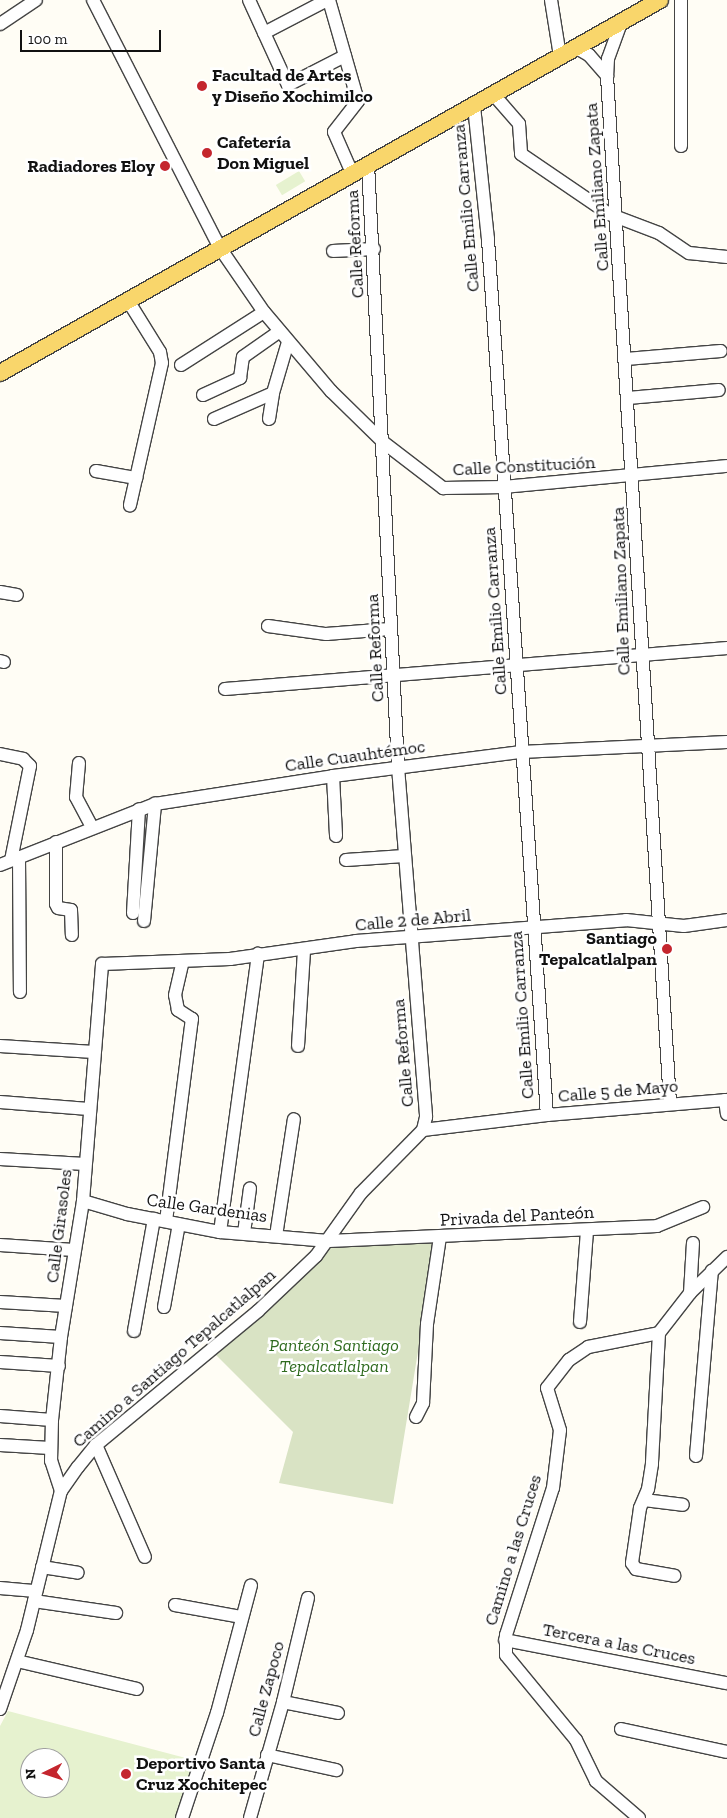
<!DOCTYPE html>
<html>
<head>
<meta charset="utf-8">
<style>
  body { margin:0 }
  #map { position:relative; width:727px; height:1818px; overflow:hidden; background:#fffdf5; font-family:"Zilla Slab",serif }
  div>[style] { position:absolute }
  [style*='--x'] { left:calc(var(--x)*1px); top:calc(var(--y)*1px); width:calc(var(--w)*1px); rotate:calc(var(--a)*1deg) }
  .cemetery>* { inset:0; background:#d9e3c4 }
  .pitch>* { inset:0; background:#e6f2cf; transform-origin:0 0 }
  .roads { filter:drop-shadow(1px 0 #444) drop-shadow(-1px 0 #444) drop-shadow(0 1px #444) drop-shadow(0 -1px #444) }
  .minor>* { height:12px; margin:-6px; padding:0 6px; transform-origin:6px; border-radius:6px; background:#fff }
  .major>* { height:16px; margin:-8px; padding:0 8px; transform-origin:8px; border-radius:8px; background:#f9d66b }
  .dots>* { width:14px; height:14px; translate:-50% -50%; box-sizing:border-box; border:2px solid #fff; border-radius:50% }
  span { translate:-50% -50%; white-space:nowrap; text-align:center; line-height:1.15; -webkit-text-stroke:5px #fff; paint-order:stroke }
  .poi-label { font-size:18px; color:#111; font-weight:700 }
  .left { translate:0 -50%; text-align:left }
  .right { translate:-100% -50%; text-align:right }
  .street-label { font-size:18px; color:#111 }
  .park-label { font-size:18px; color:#2f6b1f; font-style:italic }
  .north { position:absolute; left:20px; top:1748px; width:50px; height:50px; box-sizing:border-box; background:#fff; border:1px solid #a0a0a0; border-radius:50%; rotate:266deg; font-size:14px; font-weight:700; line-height:20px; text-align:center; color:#111 }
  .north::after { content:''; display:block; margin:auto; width:18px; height:22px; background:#c4262e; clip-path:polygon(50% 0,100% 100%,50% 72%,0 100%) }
  .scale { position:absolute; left:20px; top:30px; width:141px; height:22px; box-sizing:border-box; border:2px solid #111; border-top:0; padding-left:6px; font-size:15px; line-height:18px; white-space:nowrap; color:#111; -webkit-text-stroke:4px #fff; paint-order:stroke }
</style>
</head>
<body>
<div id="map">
  <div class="cemetery">
    <div style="clip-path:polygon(436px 1242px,393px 1504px,279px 1483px,293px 1432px,216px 1355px,334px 1243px)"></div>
  </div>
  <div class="pitch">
    <div style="left:299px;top:171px;width:12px;height:27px;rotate:59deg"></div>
    <div style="clip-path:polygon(evenodd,8px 1711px,197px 1761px,176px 1818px,0 1818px,0 1726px,8px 1711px,30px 1758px,60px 1758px,60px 1788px,30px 1788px,30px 1758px)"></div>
  </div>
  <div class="roads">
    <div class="minor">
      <div style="--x:93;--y:0;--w:279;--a:62.9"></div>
      <div style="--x:220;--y:248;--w:78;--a:55.5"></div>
      <div style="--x:264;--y:312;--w:104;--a:49.7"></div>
      <div style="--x:331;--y:391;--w:73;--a:44.4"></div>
      <div style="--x:383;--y:442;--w:76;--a:37.5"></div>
      <div style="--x:443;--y:488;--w:61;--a:-0.9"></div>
      <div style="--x:504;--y:487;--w:224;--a:-5.4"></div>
      <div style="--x:249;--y:0;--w:94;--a:65.4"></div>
      <div style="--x:288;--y:85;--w:64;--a:-27"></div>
      <div style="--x:329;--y:0;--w:105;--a:74"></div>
      <div style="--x:358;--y:101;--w:39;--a:128"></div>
      <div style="--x:334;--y:132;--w:45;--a:66.3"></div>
      <div style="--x:551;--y:0;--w:57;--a:80.9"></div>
      <div style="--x:621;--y:23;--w:38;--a:110"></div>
      <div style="--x:608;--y:59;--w:17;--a:93"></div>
      <div style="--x:607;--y:76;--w:1030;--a:86.49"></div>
      <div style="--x:0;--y:24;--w:43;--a:-33.7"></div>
      <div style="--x:264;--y:33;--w:71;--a:-27.6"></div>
      <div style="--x:575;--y:47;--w:16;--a:30"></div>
      <div style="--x:589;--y:55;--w:28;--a:49"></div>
      <div style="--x:494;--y:95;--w:38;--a:49"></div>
      <div style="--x:519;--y:124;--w:30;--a:86"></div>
      <div style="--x:521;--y:154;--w:107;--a:34.3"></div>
      <div style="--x:609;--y:214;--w:53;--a:20.8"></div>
      <div style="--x:659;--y:233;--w:36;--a:34"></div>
      <div style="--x:689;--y:253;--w:38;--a:6"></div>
      <div style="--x:474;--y:106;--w:134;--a:84"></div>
      <div style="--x:488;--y:239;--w:878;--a:86.15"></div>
      <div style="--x:681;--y:146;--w:146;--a:-90"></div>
      <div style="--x:368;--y:164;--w:604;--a:87.15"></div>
      <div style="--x:398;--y:767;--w:351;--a:85.4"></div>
      <div style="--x:426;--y:1117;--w:13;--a:103"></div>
      <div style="--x:333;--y:251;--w:41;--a:-2.8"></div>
      <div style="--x:127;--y:299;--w:62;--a:58.1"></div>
      <div style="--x:160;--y:352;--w:11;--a:80"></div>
      <div style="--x:162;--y:363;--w:146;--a:102.7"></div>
      <div style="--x:626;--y:359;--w:95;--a:-4.8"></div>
      <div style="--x:181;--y:365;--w:98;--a:-32.6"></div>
      <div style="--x:203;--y:395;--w:41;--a:-24.7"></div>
      <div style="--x:240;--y:378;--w:21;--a:-82"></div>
      <div style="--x:243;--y:357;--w:45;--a:-35.1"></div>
      <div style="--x:628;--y:398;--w:91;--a:-5"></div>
      <div style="--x:214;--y:419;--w:64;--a:-23.8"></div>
      <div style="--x:269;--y:419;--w:26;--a:-81"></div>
      <div style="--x:273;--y:393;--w:53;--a:-73.6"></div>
      <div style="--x:96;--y:471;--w:41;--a:9.9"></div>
      <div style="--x:0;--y:592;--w:17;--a:10"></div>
      <div style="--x:268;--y:626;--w:59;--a:7.9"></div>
      <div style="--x:326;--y:634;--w:64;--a:-4.5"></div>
      <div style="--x:0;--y:661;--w:4;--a:14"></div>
      <div style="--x:225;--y:689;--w:504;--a:-4.67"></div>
      <div style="--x:0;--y:754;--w:24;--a:12"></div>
      <div style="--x:23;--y:759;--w:10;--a:45"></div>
      <div style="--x:30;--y:766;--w:96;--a:101.4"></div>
      <div style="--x:79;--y:763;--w:34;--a:95"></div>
      <div style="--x:76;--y:797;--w:34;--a:62"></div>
      <div style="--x:333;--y:776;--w:60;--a:87.1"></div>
      <div style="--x:56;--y:842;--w:62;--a:90"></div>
      <div style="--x:56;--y:904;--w:4;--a:63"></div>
      <div style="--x:58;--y:908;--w:13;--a:9"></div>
      <div style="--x:71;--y:910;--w:25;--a:88"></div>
      <div style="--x:19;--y:857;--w:135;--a:89.6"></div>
      <div style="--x:346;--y:860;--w:58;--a:-3.9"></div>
      <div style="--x:0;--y:865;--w:167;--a:-21.5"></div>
      <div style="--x:155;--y:804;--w:180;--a:-8.9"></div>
      <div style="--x:333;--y:776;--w:190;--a:-7.3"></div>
      <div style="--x:521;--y:752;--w:206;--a:-2.8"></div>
      <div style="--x:133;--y:913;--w:104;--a:-86.7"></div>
      <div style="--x:144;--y:921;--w:118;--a:-84.6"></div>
      <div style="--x:0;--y:1046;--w:94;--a:3.7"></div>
      <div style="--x:298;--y:1046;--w:96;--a:-86.4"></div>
      <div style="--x:725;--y:1100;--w:14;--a:82"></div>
      <div style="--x:0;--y:1102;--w:89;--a:4.5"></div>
      <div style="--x:423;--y:1130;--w:125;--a:-6.9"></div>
      <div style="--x:547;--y:1115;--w:181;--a:-4.8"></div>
      <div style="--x:0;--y:1159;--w:85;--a:3.4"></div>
      <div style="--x:83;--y:1201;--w:46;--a:16.5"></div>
      <div style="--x:127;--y:1214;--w:95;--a:11"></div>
      <div style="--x:220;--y:1232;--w:109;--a:4.7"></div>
      <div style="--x:329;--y:1241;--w:328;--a:-2.6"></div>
      <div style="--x:657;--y:1226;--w:50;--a:-22.4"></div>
      <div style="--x:166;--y:1221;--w:204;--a:-82.7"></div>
      <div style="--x:192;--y:1019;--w:17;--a:-147"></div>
      <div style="--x:178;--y:1010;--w:15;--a:-101"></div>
      <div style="--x:175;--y:995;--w:35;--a:-77"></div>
      <div style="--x:220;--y:1232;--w:281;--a:-82.2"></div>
      <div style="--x:244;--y:1233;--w:45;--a:-82.4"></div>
      <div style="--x:276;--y:1236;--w:118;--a:-81.3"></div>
      <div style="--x:0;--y:1245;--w:74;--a:3.9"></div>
      <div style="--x:690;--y:1293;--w:50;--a:-86.6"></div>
      <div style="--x:0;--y:1302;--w:66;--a:3.5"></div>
      <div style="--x:164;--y:1307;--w:84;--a:-79.8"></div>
      <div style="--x:580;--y:1322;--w:92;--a:-85.6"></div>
      <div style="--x:134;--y:1331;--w:114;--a:-79.9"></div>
      <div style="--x:0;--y:1333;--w:61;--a:3.8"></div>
      <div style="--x:659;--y:1333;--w:131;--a:93.1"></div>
      <div style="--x:652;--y:1464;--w:25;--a:99"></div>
      <div style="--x:648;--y:1489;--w:21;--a:113"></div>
      <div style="--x:640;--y:1508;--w:56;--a:98.3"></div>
      <div style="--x:632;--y:1563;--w:7;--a:56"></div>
      <div style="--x:636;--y:1569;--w:39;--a:10"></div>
      <div style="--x:0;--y:1362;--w:59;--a:3.9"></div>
      <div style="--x:0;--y:1416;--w:52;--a:4.4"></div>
      <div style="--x:416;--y:1417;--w:16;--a:-63"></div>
      <div style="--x:423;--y:1403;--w:79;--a:-87.1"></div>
      <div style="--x:427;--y:1324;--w:88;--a:-81.5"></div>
      <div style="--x:0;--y:1445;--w:50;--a:3.4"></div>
      <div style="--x:96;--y:1445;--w:122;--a:66.4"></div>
      <div style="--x:696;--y:1456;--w:186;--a:-85.1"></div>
      <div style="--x:61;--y:1491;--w:32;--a:-108"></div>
      <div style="--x:51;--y:1461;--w:41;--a:-88.6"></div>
      <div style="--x:52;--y:1420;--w:83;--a:-83.8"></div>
      <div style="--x:61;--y:1337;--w:138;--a:-80.8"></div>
      <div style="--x:83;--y:1201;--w:238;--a:-85.4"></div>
      <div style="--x:102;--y:964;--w:128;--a:-2.2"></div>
      <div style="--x:230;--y:959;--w:127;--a:-8.1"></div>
      <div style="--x:356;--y:941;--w:271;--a:-4.4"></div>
      <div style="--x:626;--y:920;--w:58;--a:5.9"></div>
      <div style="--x:684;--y:926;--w:43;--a:-7.9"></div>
      <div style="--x:644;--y:1500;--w:39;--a:7"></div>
      <div style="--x:42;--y:1567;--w:36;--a:9"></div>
      <div style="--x:0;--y:1588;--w:36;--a:5"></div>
      <div style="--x:34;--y:1601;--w:83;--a:8.3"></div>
      <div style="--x:175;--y:1605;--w:68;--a:10.2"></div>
      <div style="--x:505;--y:1640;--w:226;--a:11"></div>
      <div style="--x:17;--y:1661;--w:123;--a:13.1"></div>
      <div style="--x:283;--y:1702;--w:56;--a:11.3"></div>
      <div style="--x:0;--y:1709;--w:83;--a:-71.1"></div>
      <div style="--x:27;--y:1630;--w:143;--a:-76.3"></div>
      <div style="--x:61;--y:1491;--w:29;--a:-55"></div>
      <div style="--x:78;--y:1467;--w:28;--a:-51"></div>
      <div style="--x:96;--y:1445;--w:210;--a:-39.6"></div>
      <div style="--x:258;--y:1311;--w:80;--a:-43.5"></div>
      <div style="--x:316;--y:1256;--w:77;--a:-54.5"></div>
      <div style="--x:361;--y:1193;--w:88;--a:-45.5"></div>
      <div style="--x:621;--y:1729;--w:108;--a:12.2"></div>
      <div style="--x:267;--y:1755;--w:71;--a:12.3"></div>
      <div style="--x:182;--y:1818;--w:111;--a:-71.6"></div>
      <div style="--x:217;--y:1713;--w:132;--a:-75.1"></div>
      <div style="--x:250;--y:1818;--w:121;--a:-74.1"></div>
      <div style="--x:283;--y:1702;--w:107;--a:-76.5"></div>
      <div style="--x:639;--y:1818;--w:57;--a:-139.3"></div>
      <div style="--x:596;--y:1781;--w:46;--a:-116"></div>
      <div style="--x:576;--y:1740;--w:110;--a:-129.5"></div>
      <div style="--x:506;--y:1655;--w:20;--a:-90"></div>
      <div style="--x:506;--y:1635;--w:154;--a:-72.3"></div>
      <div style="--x:553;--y:1488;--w:58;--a:-83.1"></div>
      <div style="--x:560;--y:1430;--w:44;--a:-107.2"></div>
      <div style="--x:547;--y:1388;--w:36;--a:-52"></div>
      <div style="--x:569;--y:1360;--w:23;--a:-34"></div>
      <div style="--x:588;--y:1347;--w:72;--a:-11.2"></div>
      <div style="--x:659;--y:1333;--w:51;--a:-52.2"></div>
      <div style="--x:690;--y:1293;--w:52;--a:-44.2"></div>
    </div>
    <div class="major">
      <div style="--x:0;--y:373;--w:758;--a:-29.47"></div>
    </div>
  </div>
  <div class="dots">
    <div style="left:202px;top:86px;background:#c4262e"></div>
    <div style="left:207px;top:153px;background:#c4262e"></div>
    <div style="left:165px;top:166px;background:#c4262e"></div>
    <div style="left:667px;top:949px;background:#c4262e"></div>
    <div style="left:126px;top:1774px;background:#c4262e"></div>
  </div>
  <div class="poi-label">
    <span class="left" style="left:212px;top:86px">Facultad de Artes<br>y Diseño Xochimilco</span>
    <span class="left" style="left:217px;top:153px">Cafetería<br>Don Miguel</span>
    <span class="right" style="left:155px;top:166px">Radiadores Eloy</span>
    <span class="right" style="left:657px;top:949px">Santiago<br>Tepalcatlalpan</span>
    <span class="left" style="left:136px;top:1774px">Deportivo Santa<br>Cruz Xochitepec</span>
  </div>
  <div class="street-label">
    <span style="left:597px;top:187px;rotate:-94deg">Calle Emiliano Zapata</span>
    <span style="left:466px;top:208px;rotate:-95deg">Calle Emilio Carranza</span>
    <span style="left:355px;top:244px;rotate:-93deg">Calle Reforma</span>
    <span style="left:524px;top:466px;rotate:-3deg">Calle Constitución</span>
    <span style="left:621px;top:591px;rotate:-92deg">Calle Emiliano Zapata</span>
    <span style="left:495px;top:611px;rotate:-94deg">Calle Emilio Carranza</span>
    <span style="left:375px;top:648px;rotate:-93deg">Calle Reforma</span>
    <span style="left:355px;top:756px;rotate:-8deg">Calle Cuauhtémoc</span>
    <span style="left:413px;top:920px;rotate:-5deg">Calle 2 de Abril</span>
    <span style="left:522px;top:1015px;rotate:-94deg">Calle Emilio Carranza</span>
    <span style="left:403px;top:1053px;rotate:-95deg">Calle Reforma</span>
    <span style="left:618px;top:1091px;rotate:-5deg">Calle 5 de Mayo</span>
    <span style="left:207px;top:1208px;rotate:8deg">Calle Gardenias</span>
    <span style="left:517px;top:1216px;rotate:-3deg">Privada del Panteón</span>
    <span style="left:59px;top:1226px;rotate:-83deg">Calle Girasoles</span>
    <span style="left:174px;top:1358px;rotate:-41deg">Camino a Santiago Tepalcatlalpan</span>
    <span style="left:513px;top:1550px;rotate:-73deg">Camino a las Cruces</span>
    <span style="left:619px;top:1644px;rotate:11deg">Tercera a las Cruces</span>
    <span style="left:266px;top:1689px;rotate:-75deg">Calle Zapoco</span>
  </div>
  <div class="park-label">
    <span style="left:334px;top:1356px">Panteón Santiago<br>Tepalcatlalpan</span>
  </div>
  <div class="north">N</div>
  <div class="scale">100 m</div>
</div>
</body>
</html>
